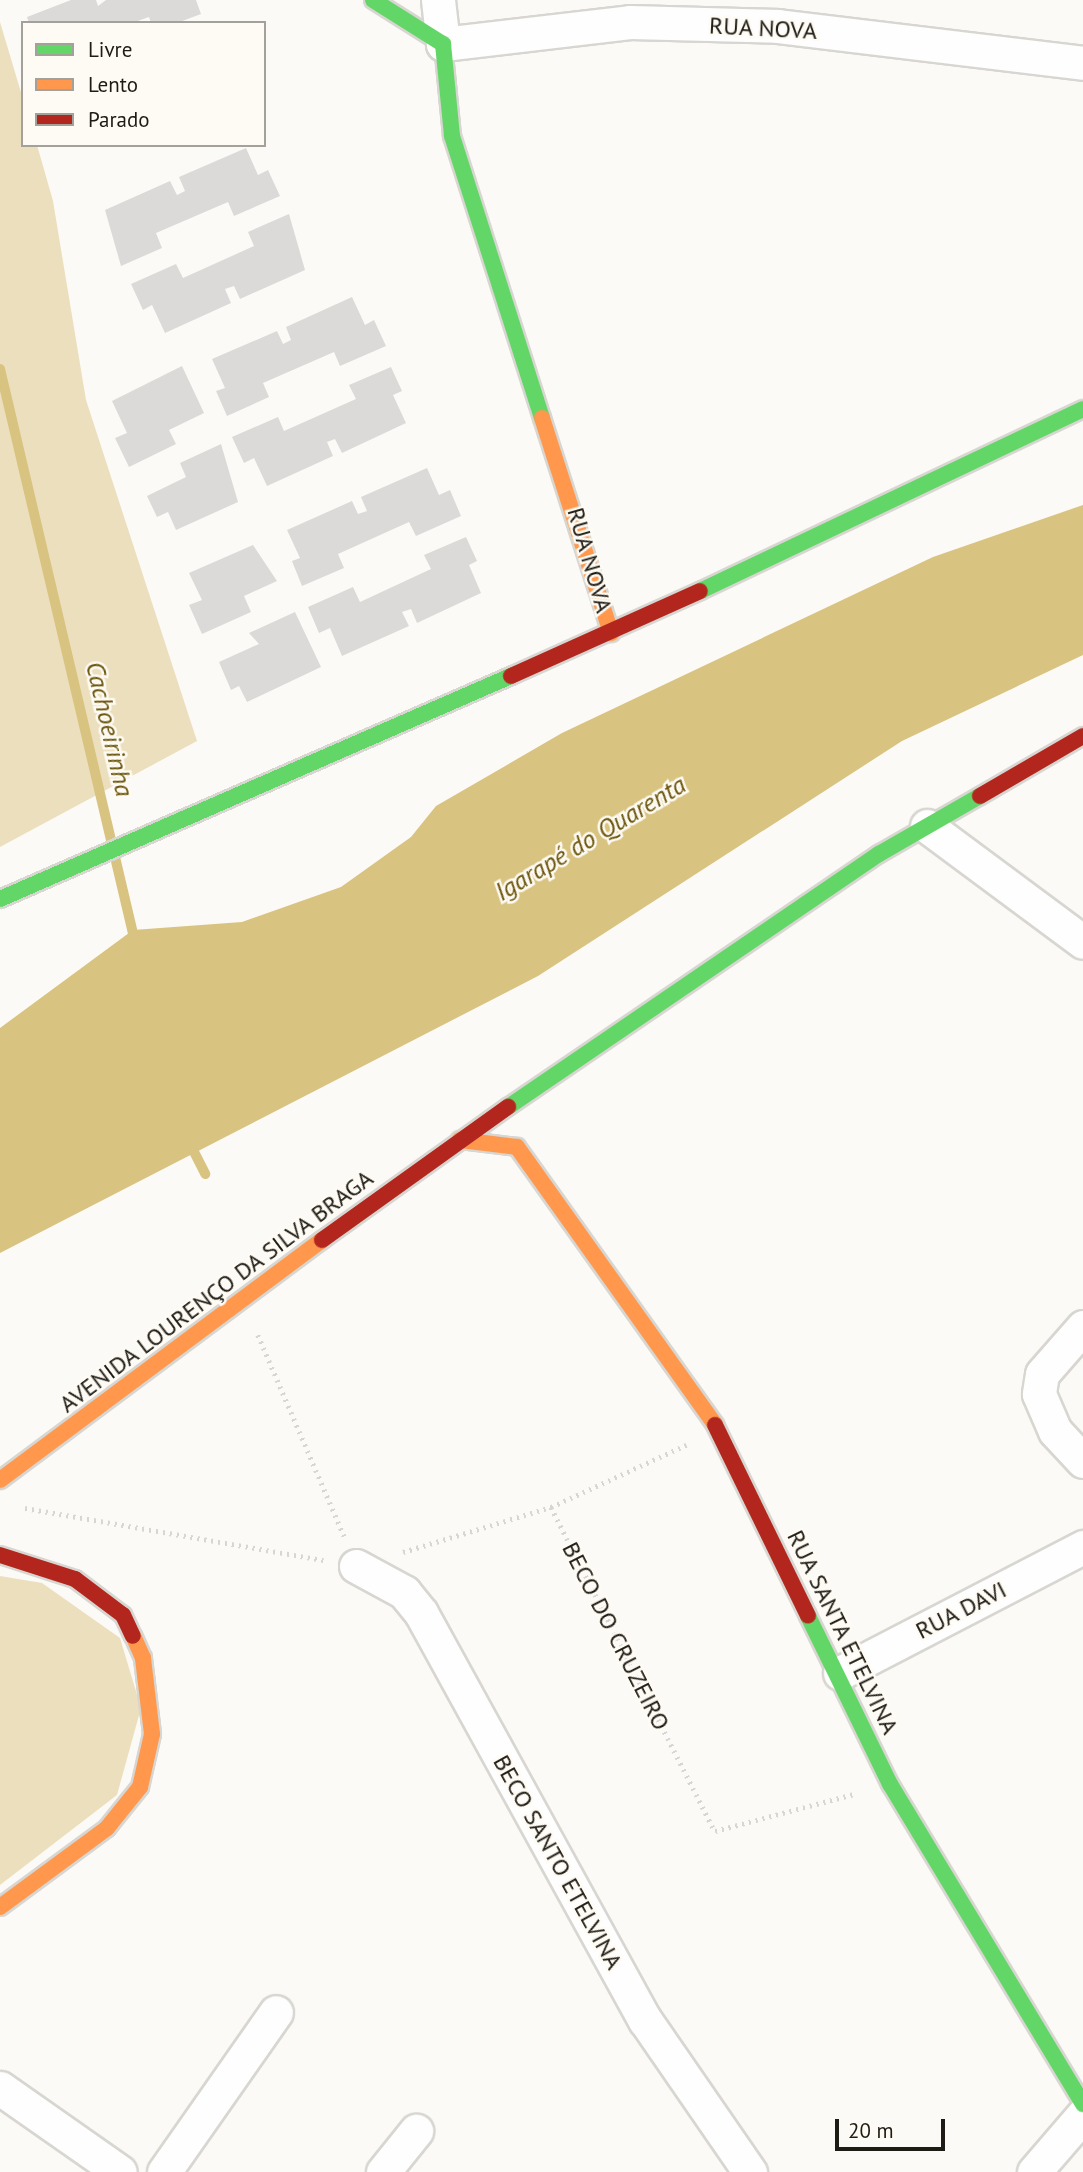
<!DOCTYPE html>
<html>
<head>
<meta charset="utf-8">
<style>
  body { margin:0 }
  #map { position:relative; width:1083px; height:2172px; overflow:hidden; background:#fcfaf6; font-family:"PT Sans",sans-serif }
  div>[style] { position:absolute }
  [style*='--x'] { left:calc(var(--x)*1px); top:calc(var(--y)*1px); width:calc(var(--w)*1px); rotate:calc(var(--a)*1deg) }
  .green>* { inset:0; background:#ecdfbd }
  .water>* { inset:0; background:#d9c380 }
  .stream>* { height:10px; margin:-5px; padding:0 5px; transform-origin:5px; border-radius:5px; background:#d9c380 }
  .building>* { inset:0; background:#dcd9d9 }
  .path>* { height:4.5px; margin-top:-2.25px; transform-origin:0; background:repeating-linear-gradient(90deg,#d7d6d5 0 2px,transparent 0 7px) }
  .roads { filter:drop-shadow(2px 0 #d8d6d1) drop-shadow(-2px 0 #d8d6d1) drop-shadow(0 2px #d8d6d1) drop-shadow(0 -2px #d8d6d1) }
  .street>* { height:33px; margin:-16.5px; padding:0 16.5px; transform-origin:16.5px; border-radius:16.5px; background:#fffefe }
  .fast>* { height:16px; margin:-8px; padding:0 8px; transform-origin:8px; border-radius:8px; background:#63d668 }
  .slow>* { height:16px; margin:-8px; padding:0 8px; transform-origin:8px; border-radius:8px; background:#ff974d }
  .jam>* { height:16px; margin:-8px; padding:0 8px; transform-origin:8px; border-radius:8px; background:#b3261e }
  span { translate:-50% -50%; white-space:nowrap; text-align:center; line-height:1.15; -webkit-text-stroke:5px #fefbf4; paint-order:stroke }
  .street-label { font-size:24px; color:#1e1b15 }
  .water-label { font-size:26px; color:#6b550c; font-style:italic }
  .legend { position:absolute; left:21px; top:21px; width:245px; height:126px; box-sizing:border-box; background:#fefbf4; border:2px solid #a4a19b; margin:0; padding:9px 12px; list-style:none; font-size:21px; color:#1e1b15 }
  .legend li { display:flex; align-items:center; gap:14px; height:35px }
  .legend b { width:35px; border:2px solid #a4a19b }
  .scale { position:absolute; left:835px; top:2119px; width:110px; height:32px; box-sizing:border-box; border:4px solid #1e1b15; border-top:0; padding-left:9px; font-size:21px; line-height:24px; white-space:nowrap; color:#1e1b15; -webkit-text-stroke:5px #fefbf4; paint-order:stroke }
</style>
</head>
<body>
<div id="map">
  <div class="green">
    <div style="clip-path:polygon(0 22px,23px 99px,23px 145px,37px 145px,53px 201px,86px 400px,197px 741px,0 847px)"></div>
    <div style="clip-path:polygon(0 1576px,42px 1583px,120px 1638px,141px 1708px,117px 1795px,0 1885px)"></div>
  </div>
  <div class="water">
    <div style="clip-path:polygon(1083px 505px,1083px 655px,902px 741px,538px 976px,0 1253px,0 1028px,133px 930px,242px 922px,341px 887px,411px 837px,436px 806px,562px 733px,933px 557px)"></div>
  </div>
  <div class="stream">
    <div style="--x:0;--y:369;--w:589;--a:76.74"></div>
    <div style="--x:189;--y:1142;--w:36;--a:63"></div>
  </div>
  <div class="building">
    <div style="clip-path:polygon(71px 0,96px 0,98px 6px,106px 0,196px 0,201px 14px,177px 23px,151px 23px,149px 17px,132px 23px,29px 23px,27px 17px)"></div>
    <div style="clip-path:polygon(246px 148px,258px 175px,268px 170px,280px 196px,234px 216px,228px 202px,156px 233px,162px 248px,121px 266px,105px 210px,170px 181px,177px 195px,185px 191px,179px 177px)"></div>
    <div style="clip-path:polygon(289px 214px,305px 270px,240px 299px,234px 286px,225px 289px,231px 303px,165px 333px,152px 305px,143px 310px,131px 284px,176px 264px,183px 278px,254px 246px,248px 232px)"></div>
    <div style="clip-path:polygon(352px 297px,365px 325px,374px 320px,386px 346px,340px 366px,334px 352px,263px 383px,269px 397px,227px 416px,216px 391px,225px 388px,212px 359px,277px 331px,283px 344px,291px 340px,286px 327px)"></div>
    <div style="clip-path:polygon(182px 366px,204px 413px,169px 430px,176px 444px,129px 467px,115px 438px,127px 433px,112px 401px)"></div>
    <div style="clip-path:polygon(391px 367px,402px 391px,393px 395px,406px 423px,342px 453px,335px 439px,327px 442px,333px 456px,267px 486px,254px 458px,244px 463px,232px 437px,278px 417px,284px 431px,356px 399px,349px 385px)"></div>
    <div style="clip-path:polygon(221px 444px,238px 502px,176px 530px,168px 512px,157px 517px,147px 496px,186px 477px,180px 463px)"></div>
    <div style="clip-path:polygon(427px 468px,439px 495px,450px 490px,461px 516px,416px 536px,409px 522px,338px 554px,344px 568px,302px 586px,292px 561px,300px 558px,287px 530px,352px 501px,358px 514px,367px 511px,361px 497px)"></div>
    <div style="clip-path:polygon(466px 537px,477px 561px,469px 565px,481px 593px,417px 623px,411px 609px,402px 612px,409px 626px,342px 656px,330px 628px,319px 633px,308px 607px,353px 587px,360px 602px,431px 569px,424px 555px)"></div>
    <div style="clip-path:polygon(253px 545px,277px 581px,244px 596px,251px 612px,202px 634px,189px 605px,202px 600px,189px 573px)"></div>
    <div style="clip-path:polygon(295px 612px,321px 667px,247px 702px,239px 686px,231px 690px,219px 662px,259px 644px,249px 633px)"></div>
  </div>
  <div class="path">
    <div style="--x:258;--y:1335;--w:219;--a:66.8"></div>
    <div style="--x:551;--y:1507;--w:363;--a:63.2"></div>
    <div style="--x:715;--y:1831;--w:144;--a:-14.9"></div>
    <div style="--x:25;--y:1508;--w:303;--a:9.9"></div>
    <div style="--x:403;--y:1552;--w:155;--a:-16.9"></div>
    <div style="--x:551;--y:1507;--w:149;--a:-24.7"></div>
  </div>
  <div class="roads">
    <div class="street">
      <div style="--x:438;--y:0;--w:44;--a:83.5"></div>
      <div style="--x:443;--y:44;--w:188;--a:-6.7"></div>
      <div style="--x:630;--y:22;--w:148;--a:1.5"></div>
      <div style="--x:778;--y:26;--w:307;--a:6.9"></div>
      <div style="--x:927;--y:826;--w:194;--a:36.6"></div>
      <div style="--x:1083;--y:1327;--w:62;--a:131.1"></div>
      <div style="--x:1042;--y:1374;--w:20;--a:99"></div>
      <div style="--x:1039;--y:1394;--w:40;--a:66.6"></div>
      <div style="--x:1055;--y:1431;--w:41;--a:47"></div>
      <div style="--x:356;--y:1566;--w:55;--a:28.4"></div>
      <div style="--x:404;--y:1592;--w:27;--a:51"></div>
      <div style="--x:421;--y:1613;--w:465;--a:61.2"></div>
      <div style="--x:645;--y:2020;--w:185;--a:55.4"></div>
      <div style="--x:840;--y:1673;--w:274;--a:-27.4"></div>
      <div style="--x:0;--y:2088;--w:146;--a:35"></div>
      <div style="--x:164;--y:2172;--w:195;--a:-55"></div>
      <div style="--x:383;--y:2172;--w:53;--a:-51.2"></div>
      <div style="--x:1034;--y:2172;--w:75;--a:-49.3"></div>
    </div>
    <div class="fast">
      <div style="--x:373;--y:0;--w:83;--a:32.2"></div>
      <div style="--x:443;--y:44;--w:92;--a:84.4"></div>
      <div style="--x:452;--y:136;--w:296;--a:72.3"></div>
      <div style="--x:700;--y:591;--w:424;--a:-25.4"></div>
      <div style="--x:0;--y:899;--w:558;--a:-23.58"></div>
      <div style="--x:508;--y:1107;--w:449;--a:-34.3"></div>
      <div style="--x:879;--y:854;--w:116;--a:-29.9"></div>
      <div style="--x:808;--y:1616;--w:187;--a:64"></div>
      <div style="--x:890;--y:1784;--w:374;--a:58.9"></div>
    </div>
    <div class="slow">
      <div style="--x:542;--y:418;--w:226;--a:72.2"></div>
      <div style="--x:460;--y:1140;--w:57;--a:7"></div>
      <div style="--x:517;--y:1147;--w:341;--a:54.5"></div>
      <div style="--x:0;--y:1480;--w:402;--a:-36.7"></div>
      <div style="--x:0;--y:1907;--w:133;--a:-36.4"></div>
      <div style="--x:107;--y:1828;--w:53;--a:-51.2"></div>
      <div style="--x:140;--y:1787;--w:54;--a:-77.2"></div>
      <div style="--x:152;--y:1734;--w:77;--a:-96.8"></div>
      <div style="--x:143;--y:1658;--w:24;--a:-114"></div>
    </div>
    <div class="jam">
      <div style="--x:511;--y:676;--w:207;--a:-24.2"></div>
      <div style="--x:980;--y:796;--w:119;--a:-30.2"></div>
      <div style="--x:322;--y:1240;--w:229;--a:-35.6"></div>
      <div style="--x:715;--y:1425;--w:212;--a:64"></div>
      <div style="--x:0;--y:1555;--w:79;--a:17.7"></div>
      <div style="--x:75;--y:1579;--w:60;--a:36.9"></div>
      <div style="--x:123;--y:1615;--w:23;--a:65"></div>
    </div>
  </div>
  <div class="street-label">
    <span style="left:763px;top:28px;rotate:3deg">RUA NOVA</span>
    <span style="left:590px;top:560px;rotate:74deg">RUA NOVA</span>
    <span style="left:216px;top:1291px;rotate:-37deg">AVENIDA LOURENÇO DA SILVA BRAGA</span>
    <span style="left:961px;top:1610px;rotate:-27deg">RUA DAVI</span>
    <span style="left:843px;top:1632px;rotate:64deg">RUA SANTA ETELVINA</span>
    <span style="left:616px;top:1636px;rotate:63deg">BECO DO CRUZEIRO</span>
    <span style="left:558px;top:1862px;rotate:61deg">BECO SANTO ETELVINA</span>
  </div>
  <div class="water-label">
    <span style="left:110px;top:729px;rotate:77deg">Cachoeirinha</span>
    <span style="left:590px;top:838px;rotate:-31deg">Igarapé do Quarenta</span>
  </div>
  <ul class="legend">
  <li><b style="height:9px;background:#63d668"></b>Livre</li>
  <li><b style="height:9px;background:#ff974d"></b>Lento</li>
  <li><b style="height:9px;background:#b3261e"></b>Parado</li>
  </ul>
  <div class="scale">20 m</div>
</div>
</body>
</html>
